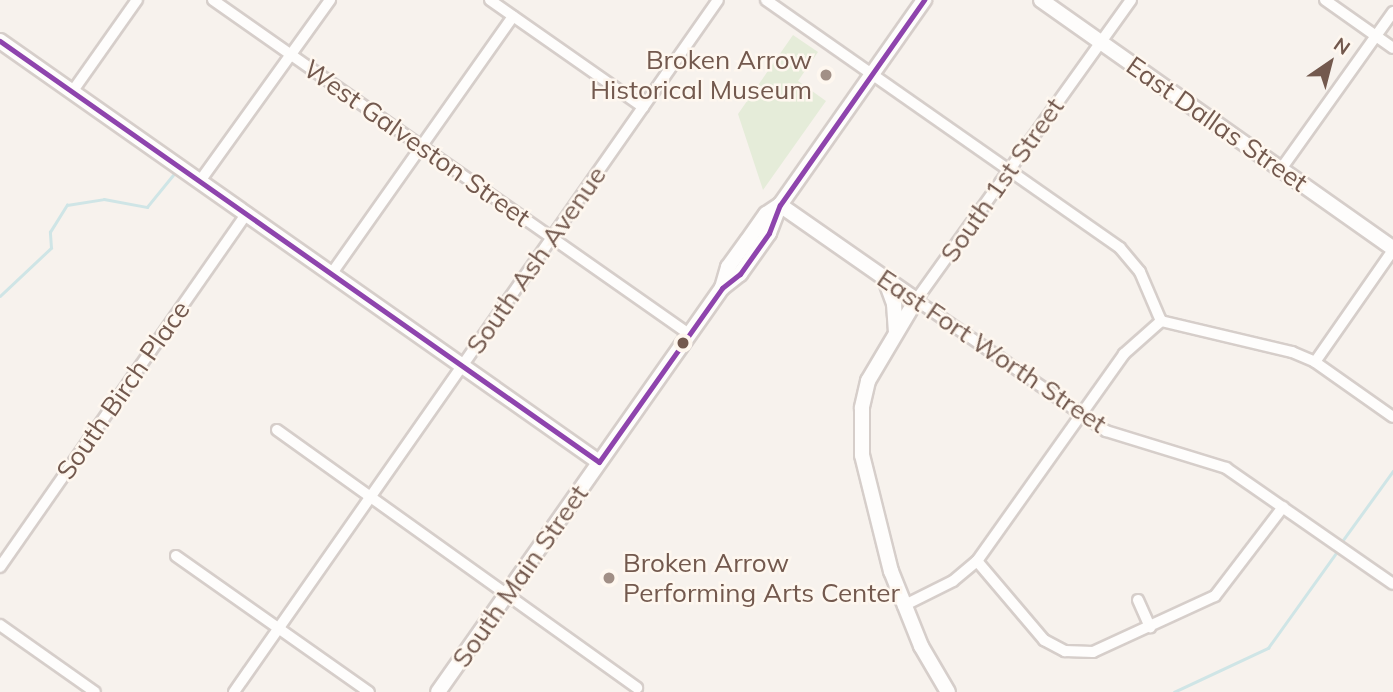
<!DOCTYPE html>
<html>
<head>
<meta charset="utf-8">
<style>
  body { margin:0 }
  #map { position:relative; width:1393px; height:692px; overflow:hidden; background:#f7f2ed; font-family:Mulish,sans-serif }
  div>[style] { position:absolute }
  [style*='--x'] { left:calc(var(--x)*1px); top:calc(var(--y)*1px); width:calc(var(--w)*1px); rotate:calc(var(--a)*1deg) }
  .green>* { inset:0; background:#e5ecd9 }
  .stream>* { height:2.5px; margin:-1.25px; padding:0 1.25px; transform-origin:1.25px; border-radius:1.25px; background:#cfe5e6 }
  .roads { filter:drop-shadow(2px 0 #d6ceca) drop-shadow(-2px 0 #d6ceca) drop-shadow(0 2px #d6ceca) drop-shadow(0 -2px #d6ceca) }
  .street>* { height:10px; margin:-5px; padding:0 5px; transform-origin:5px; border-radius:5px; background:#fefdfc }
  .secondary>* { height:14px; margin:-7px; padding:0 7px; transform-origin:7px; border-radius:7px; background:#fefdfc }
  .bus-1>* { height:5px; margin:-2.5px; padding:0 2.5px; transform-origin:2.5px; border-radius:2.5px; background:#8e44ad }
  .dots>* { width:19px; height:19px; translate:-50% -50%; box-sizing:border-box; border:4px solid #fef7ef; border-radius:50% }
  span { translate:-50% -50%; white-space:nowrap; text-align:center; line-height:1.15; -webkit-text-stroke:5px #fef7ef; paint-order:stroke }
  .poi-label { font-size:26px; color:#73594e }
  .right { translate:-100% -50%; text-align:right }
  .left { translate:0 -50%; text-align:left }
  .street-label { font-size:26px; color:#73594e }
  .north { position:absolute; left:1295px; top:28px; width:70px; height:70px; -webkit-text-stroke:5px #fef7ef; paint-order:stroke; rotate:35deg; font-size:19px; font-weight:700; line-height:28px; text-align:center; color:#73594e }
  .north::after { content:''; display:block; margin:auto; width:24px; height:32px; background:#73594e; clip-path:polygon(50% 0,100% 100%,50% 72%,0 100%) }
</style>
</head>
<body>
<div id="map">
  <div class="green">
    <div style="clip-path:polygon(793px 35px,818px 52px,798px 81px,826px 101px,763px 190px,738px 114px)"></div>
  </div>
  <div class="stream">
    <div style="--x:0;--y:296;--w:70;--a:-43.3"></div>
    <div style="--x:51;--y:248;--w:16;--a:-94"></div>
    <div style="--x:50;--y:232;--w:32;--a:-58"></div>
    <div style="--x:67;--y:205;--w:37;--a:-9"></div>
    <div style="--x:104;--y:199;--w:44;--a:10.5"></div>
    <div style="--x:147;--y:207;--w:41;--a:-50.9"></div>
    <div style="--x:1343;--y:540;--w:85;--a:-54.1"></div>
    <div style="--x:1174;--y:692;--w:104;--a:-25.1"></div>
    <div style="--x:1268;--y:648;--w:117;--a:-54.4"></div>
  </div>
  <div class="roads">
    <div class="street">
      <div style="--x:213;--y:0;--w:581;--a:35.06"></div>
      <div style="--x:490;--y:0;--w:187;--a:35"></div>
      <div style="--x:766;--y:0;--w:432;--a:35"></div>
      <div style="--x:1120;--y:248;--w:31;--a:50"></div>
      <div style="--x:1140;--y:272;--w:53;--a:66.8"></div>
      <div style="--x:1161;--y:321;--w:135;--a:13.3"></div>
      <div style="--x:1292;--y:352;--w:25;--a:23"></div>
      <div style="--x:1315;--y:362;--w:95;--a:35.2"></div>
      <div style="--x:1131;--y:0;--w:369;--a:125.6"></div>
      <div style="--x:916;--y:300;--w:231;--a:34.6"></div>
      <div style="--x:1106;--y:431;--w:126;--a:17.1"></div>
      <div style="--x:1226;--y:468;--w:203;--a:34.8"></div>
      <div style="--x:1325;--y:0;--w:83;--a:35.2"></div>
      <div style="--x:72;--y:92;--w:113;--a:-54.8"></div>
      <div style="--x:1281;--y:169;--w:193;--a:-54.5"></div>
      <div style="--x:200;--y:181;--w:223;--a:-54.3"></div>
      <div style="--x:332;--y:273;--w:314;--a:-54.8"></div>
      <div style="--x:1315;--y:362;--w:136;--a:-55.1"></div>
      <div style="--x:277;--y:430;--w:443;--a:35.6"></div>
      <div style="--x:176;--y:556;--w:236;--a:35.2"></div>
      <div style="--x:977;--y:561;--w:104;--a:49.7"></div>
      <div style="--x:1044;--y:640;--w:24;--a:28"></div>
      <div style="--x:1065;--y:651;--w:28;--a:2"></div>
      <div style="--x:1093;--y:652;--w:134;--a:-24.7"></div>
      <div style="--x:1215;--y:596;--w:112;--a:-52.6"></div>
      <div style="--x:0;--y:567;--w:432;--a:-55.1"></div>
      <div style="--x:1138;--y:600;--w:30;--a:66"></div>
      <div style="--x:903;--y:606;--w:56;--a:-26.6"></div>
      <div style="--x:953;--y:581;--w:31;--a:-40"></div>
      <div style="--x:977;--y:561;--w:254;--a:-54.6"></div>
      <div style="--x:1124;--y:354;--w:50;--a:-41.7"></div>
      <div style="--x:0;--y:625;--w:116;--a:35.2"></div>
      <div style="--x:234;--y:692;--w:844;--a:-55.03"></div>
    </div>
    <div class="secondary">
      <div style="--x:1041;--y:0;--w:431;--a:35.2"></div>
      <div style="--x:0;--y:41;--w:732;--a:35.1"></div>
      <div style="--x:780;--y:205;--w:166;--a:34.9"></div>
      <div style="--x:916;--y:300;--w:94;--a:120.7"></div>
      <div style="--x:868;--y:381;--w:28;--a:103"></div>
      <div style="--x:862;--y:408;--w:47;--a:90"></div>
      <div style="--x:862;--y:455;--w:120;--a:76"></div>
      <div style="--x:891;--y:571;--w:81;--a:68.2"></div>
      <div style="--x:921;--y:646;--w:53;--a:59.6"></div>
      <div style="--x:885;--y:279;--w:27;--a:70"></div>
      <div style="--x:894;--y:304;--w:28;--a:86"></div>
      <div style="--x:722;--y:288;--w:23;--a:-38"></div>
      <div style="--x:740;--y:274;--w:50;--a:-54.7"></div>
      <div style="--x:769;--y:233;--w:30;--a:-69"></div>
      <div style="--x:780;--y:205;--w:251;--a:-54.9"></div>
      <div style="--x:438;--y:692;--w:494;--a:-54.9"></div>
      <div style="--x:722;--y:288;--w:22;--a:-74"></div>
      <div style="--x:728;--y:267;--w:32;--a:-54"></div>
      <div style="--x:747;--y:241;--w:33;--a:-55"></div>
      <div style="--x:766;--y:214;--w:17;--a:-33"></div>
    </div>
  </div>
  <div class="bus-1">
    <div style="--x:0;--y:41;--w:732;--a:35.1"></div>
    <div style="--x:599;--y:462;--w:213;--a:-54.7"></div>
    <div style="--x:722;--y:288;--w:23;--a:-38"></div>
    <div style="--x:740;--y:274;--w:50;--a:-54.7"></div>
    <div style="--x:769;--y:233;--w:30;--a:-69"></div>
    <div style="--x:780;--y:205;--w:251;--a:-54.9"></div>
  </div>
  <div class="dots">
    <div style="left:826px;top:75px;background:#a18f86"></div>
    <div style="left:683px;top:343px;background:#73594e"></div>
    <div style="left:609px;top:578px;background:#a18f86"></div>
  </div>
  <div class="poi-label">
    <span class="right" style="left:812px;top:75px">Broken Arrow<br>Historical Museum</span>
    <span class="left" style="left:623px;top:578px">Broken Arrow<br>Performing Arts Center</span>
  </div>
  <div class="street-label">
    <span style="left:1217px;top:124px;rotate:35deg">East Dallas Street</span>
    <span style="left:417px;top:143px;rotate:35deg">West Galveston Street</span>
    <span style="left:1002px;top:180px;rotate:-55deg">South 1st Street</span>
    <span style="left:536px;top:260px;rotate:-55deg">South Ash Avenue</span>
    <span style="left:992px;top:351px;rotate:34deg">East Fort Worth Street</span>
    <span style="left:123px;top:390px;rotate:-55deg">South Birch Place</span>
    <span style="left:520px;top:576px;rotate:-55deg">South Main Street</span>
  </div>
  <div class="north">N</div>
</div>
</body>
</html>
